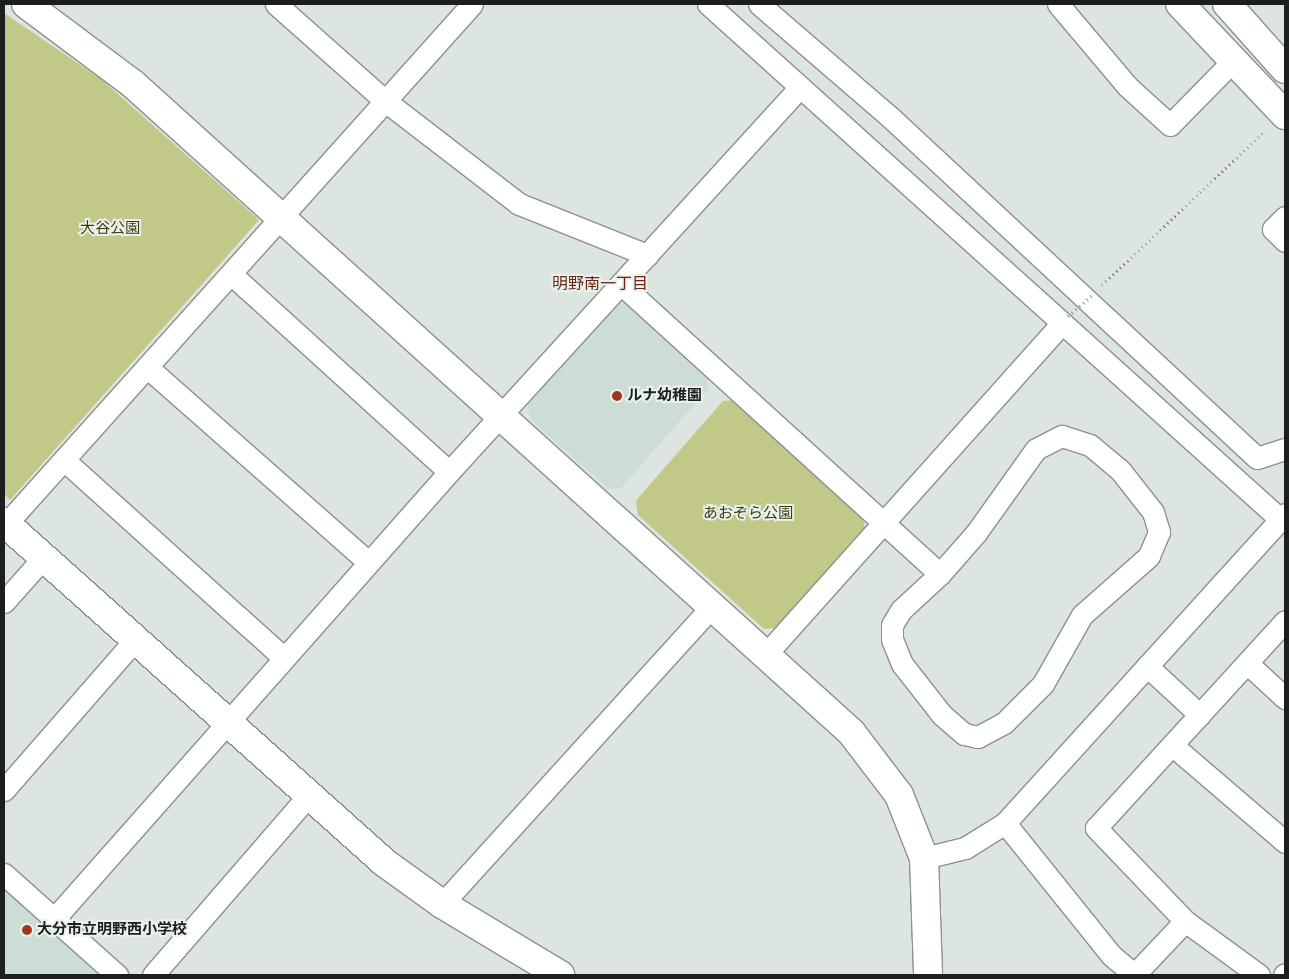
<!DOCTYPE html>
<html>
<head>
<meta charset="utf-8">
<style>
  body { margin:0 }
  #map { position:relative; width:1289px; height:979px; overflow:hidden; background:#dde5e1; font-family:"Varela Round","Noto Sans JP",sans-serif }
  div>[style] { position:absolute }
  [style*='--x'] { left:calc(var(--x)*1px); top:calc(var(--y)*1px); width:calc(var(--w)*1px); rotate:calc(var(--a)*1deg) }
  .built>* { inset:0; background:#cddcd4 }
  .green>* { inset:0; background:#c1c888 }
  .path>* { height:3px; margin-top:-1.5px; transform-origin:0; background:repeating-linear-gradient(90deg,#7d8380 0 1px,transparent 0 5px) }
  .roads { filter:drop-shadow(1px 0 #8a928e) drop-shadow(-1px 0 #8a928e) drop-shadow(0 1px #8a928e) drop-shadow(0 -1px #8a928e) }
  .street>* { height:21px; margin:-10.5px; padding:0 10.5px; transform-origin:10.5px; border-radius:10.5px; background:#fff }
  .secondary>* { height:28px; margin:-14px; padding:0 14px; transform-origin:14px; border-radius:14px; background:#fff }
  .path-bridge>* { height:3px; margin-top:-1.5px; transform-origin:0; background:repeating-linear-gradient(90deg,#7d8380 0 1px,transparent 0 5px) }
  .dots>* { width:14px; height:14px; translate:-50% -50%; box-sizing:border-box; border:2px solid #eaf2ee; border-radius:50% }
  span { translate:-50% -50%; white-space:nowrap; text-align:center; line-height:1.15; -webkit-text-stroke:4px #eaf2ee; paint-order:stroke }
  .park-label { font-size:15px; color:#3a3d07 }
  .poi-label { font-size:15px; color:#1c1f1d; font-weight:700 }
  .left { translate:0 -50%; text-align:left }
  .neighbourhood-label { font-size:16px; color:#692614 }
  .frame { position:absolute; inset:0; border:5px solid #1c1f1d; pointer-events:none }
</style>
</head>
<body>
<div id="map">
  <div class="built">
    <div style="clip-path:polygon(626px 303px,707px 377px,708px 389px,621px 488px,609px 489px,531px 420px,527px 403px,614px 304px)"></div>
    <div style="clip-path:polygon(4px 889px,97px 972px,93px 975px,4px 975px)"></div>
  </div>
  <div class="green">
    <div style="clip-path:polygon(4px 13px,101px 79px,259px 220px,10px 500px,4px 494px)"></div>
    <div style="clip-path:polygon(734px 400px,863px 517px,865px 530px,775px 628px,764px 629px,638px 515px,636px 501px,645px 490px,723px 401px)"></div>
  </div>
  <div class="path">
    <div style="--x:1102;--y:285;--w:224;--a:-43.4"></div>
  </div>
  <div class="roads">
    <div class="street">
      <div style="--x:276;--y:4;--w:144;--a:41.6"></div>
      <div style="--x:384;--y:100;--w:170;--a:37.6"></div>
      <div style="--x:519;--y:204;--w:138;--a:21.7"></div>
      <div style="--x:708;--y:4;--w:770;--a:42"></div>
      <div style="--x:759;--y:4;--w:173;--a:40.8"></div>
      <div style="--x:890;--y:117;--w:501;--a:42.9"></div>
      <div style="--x:1257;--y:458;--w:29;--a:-18"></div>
      <div style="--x:1058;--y:4;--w:107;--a:49.9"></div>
      <div style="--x:1127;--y:86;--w:58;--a:42.2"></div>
      <div style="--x:1170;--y:125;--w:88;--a:-45.5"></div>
      <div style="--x:1285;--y:217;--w:17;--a:135"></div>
      <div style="--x:1273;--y:229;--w:17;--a:45"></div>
      <div style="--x:231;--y:274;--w:294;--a:42.2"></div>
      <div style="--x:621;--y:284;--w:431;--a:42.3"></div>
      <div style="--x:940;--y:574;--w:55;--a:-48.7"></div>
      <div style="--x:976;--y:533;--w:103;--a:-54.5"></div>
      <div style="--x:1036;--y:449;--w:29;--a:-27"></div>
      <div style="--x:1062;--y:436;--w:29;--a:18"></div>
      <div style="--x:1090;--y:445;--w:39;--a:40"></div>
      <div style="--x:1120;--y:470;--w:53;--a:51.8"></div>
      <div style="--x:1153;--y:512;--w:21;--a:73"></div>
      <div style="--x:1159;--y:532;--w:26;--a:113"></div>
      <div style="--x:1149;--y:556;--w:89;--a:138.6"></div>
      <div style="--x:1082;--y:615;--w:79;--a:119.5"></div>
      <div style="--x:1043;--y:684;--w:55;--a:135"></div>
      <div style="--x:1004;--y:723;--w:30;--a:152"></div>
      <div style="--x:978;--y:737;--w:14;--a:-168"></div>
      <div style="--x:964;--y:734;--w:29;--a:-139"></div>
      <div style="--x:942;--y:715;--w:65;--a:-128.1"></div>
      <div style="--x:902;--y:664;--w:27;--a:-112"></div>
      <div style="--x:892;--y:639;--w:14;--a:-90"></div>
      <div style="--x:892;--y:625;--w:17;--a:-59"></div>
      <div style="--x:901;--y:610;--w:53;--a:-42.7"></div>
      <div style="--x:147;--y:367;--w:295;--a:41.4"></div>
      <div style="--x:64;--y:460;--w:295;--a:42"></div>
      <div style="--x:6;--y:524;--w:698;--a:-48.13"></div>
      <div style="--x:4;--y:602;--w:59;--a:-48.4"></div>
      <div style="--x:767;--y:653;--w:443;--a:-48.2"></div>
      <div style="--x:1247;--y:663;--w:52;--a:42.6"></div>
      <div style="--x:1147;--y:666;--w:72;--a:42.8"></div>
      <div style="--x:1172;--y:745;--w:149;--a:40.6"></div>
      <div style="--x:4;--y:790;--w:198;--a:-48.9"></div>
      <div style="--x:1005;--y:823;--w:169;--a:51.2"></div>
      <div style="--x:1111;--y:955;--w:31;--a:40"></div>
      <div style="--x:924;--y:858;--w:42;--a:-13.7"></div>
      <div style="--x:965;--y:848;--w:47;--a:-32"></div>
      <div style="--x:1005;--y:823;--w:417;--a:-47.8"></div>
      <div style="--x:4;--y:874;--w:152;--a:41.8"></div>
      <div style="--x:442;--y:904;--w:404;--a:-47.8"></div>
      <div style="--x:54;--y:919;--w:597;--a:-48.53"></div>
      <div style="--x:449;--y:472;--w:521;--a:-47.64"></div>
      <div style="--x:153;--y:975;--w:235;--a:-49.1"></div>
      <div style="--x:1134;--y:975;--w:74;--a:-46.6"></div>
      <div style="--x:1259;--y:975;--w:92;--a:-143.9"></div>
      <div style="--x:1185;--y:921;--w:129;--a:-133.7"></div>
      <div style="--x:1096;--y:828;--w:280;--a:-47.6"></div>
      <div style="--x:1284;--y:975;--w:1;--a:-45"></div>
    </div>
    <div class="secondary">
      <div style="--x:26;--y:4;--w:134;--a:36.8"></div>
      <div style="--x:133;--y:84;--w:967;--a:42.07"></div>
      <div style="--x:851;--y:732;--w:79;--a:52.7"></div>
      <div style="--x:899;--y:795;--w:68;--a:68.4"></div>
      <div style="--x:924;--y:858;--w:117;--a:88"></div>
      <div style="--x:1180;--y:4;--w:153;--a:46.6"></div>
      <div style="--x:1227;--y:4;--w:87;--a:48.3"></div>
      <div style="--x:4;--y:522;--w:511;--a:41.83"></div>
      <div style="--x:385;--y:863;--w:70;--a:35.7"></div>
      <div style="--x:442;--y:904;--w:138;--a:31"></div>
    </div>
  </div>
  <div class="path-bridge">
    <div style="--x:1068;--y:316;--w:33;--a:-41"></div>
  </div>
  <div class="dots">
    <div style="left:617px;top:396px;background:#a0381c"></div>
    <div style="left:27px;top:930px;background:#a0381c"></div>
  </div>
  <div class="park-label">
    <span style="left:110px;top:229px">大谷公園</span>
    <span style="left:748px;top:514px">あおぞら公園</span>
  </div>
  <div class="poi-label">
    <span class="left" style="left:627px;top:396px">ルナ幼稚園</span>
    <span class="left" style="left:37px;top:930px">大分市立明野西小学校</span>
  </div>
  <div class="neighbourhood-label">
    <span style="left:600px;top:284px">明野南一丁目</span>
  </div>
  <div class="frame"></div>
</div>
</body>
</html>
